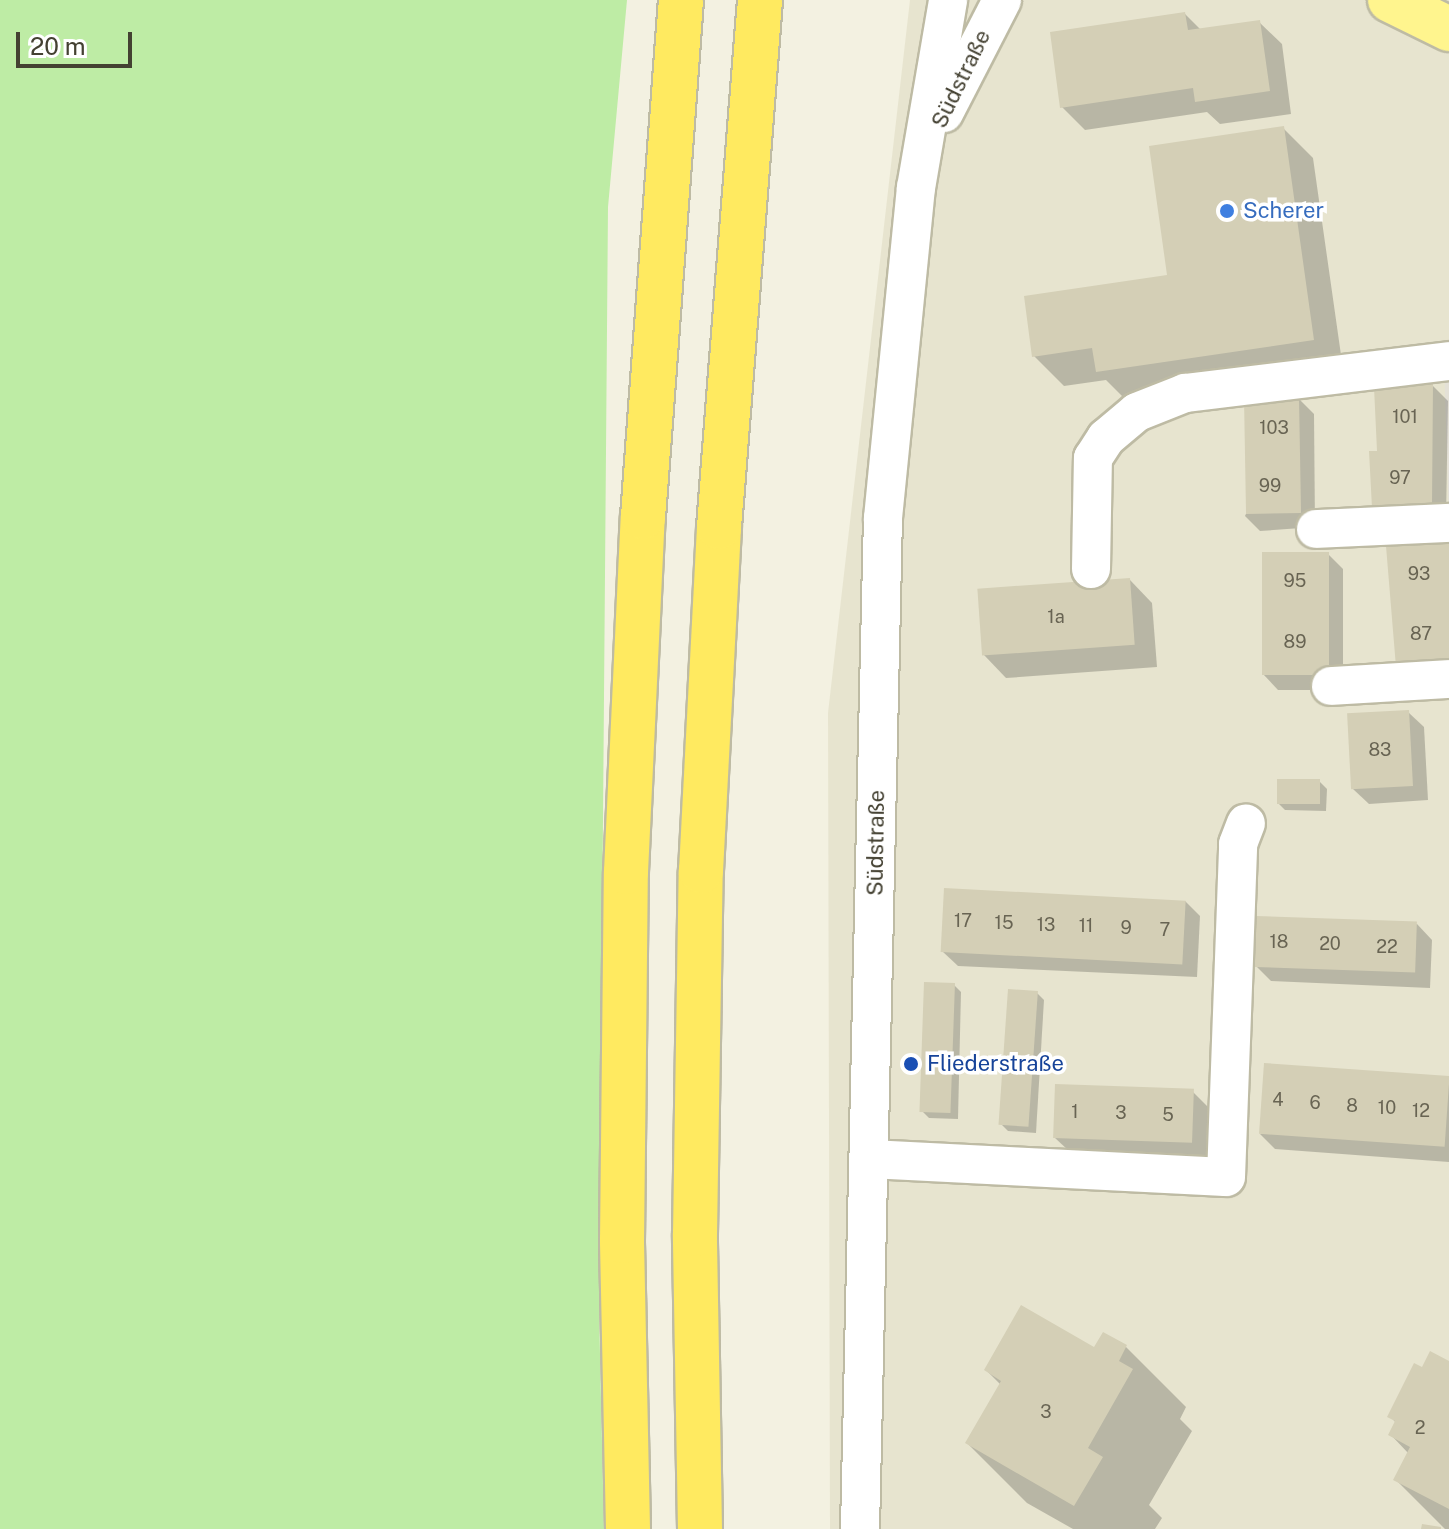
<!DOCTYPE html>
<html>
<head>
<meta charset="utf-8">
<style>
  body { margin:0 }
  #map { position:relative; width:1449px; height:1529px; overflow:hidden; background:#f3f1e1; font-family:"Public Sans",sans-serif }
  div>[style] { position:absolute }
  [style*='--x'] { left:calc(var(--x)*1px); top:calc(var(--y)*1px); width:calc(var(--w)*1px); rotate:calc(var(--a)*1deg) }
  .residential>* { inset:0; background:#e7e4cf }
  .industrial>* { inset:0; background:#e4e1d7 }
  .green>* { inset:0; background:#beeca5 }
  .shadow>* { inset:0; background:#0003 }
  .building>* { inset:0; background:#d4cfb6; transform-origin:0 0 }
  .roads { filter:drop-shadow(2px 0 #bebba4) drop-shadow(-2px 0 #bebba4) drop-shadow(0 2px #bebba4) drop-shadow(0 -2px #bebba4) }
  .minor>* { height:38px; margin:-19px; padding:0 19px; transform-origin:19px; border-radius:19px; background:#fff }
  .major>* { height:44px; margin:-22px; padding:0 22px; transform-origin:22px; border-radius:22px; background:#fff58e }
  .highway>* { height:44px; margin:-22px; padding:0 22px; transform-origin:22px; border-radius:22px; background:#ffea60 }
  .dots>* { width:22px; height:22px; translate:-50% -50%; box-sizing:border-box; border:4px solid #fff; border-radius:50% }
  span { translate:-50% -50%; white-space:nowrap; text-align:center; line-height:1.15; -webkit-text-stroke:7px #fff; paint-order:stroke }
  .number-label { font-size:18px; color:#686453 }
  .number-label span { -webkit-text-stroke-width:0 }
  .street-label { font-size:22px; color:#444132 }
  .shop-label { font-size:22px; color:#366cbe }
  .left { translate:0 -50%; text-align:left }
  .transit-label { font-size:22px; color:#164399 }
  .scale { position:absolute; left:16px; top:32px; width:116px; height:36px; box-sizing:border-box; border:4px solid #444132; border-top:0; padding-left:10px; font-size:24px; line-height:28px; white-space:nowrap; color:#444132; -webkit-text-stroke:6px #fff; paint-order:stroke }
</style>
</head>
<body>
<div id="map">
  <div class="residential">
    <div style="clip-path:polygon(910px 0,1449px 0,1449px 1529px,830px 1529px,828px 713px)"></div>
  </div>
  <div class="industrial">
    <div style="clip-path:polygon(1444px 361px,1449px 361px,1449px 520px)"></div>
  </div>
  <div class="green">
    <div style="clip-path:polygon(0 0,627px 0,608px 207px,599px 1310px,604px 1529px,0 1529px)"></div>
  </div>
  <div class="shadow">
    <div style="clip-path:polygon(1185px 14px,1201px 30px,1259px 22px,1282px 44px,1291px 114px,1220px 124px,1207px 112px,1085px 130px,1062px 107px)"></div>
    <div style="clip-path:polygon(1283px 128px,1313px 158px,1343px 369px,1127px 401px,1106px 380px,1064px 386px,1034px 356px,1169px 277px)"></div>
    <div style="clip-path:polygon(1433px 386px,1448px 401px,1446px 520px,1379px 453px)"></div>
    <div style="clip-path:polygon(1299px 399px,1314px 414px,1315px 527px,1260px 531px,1245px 516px)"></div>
    <div style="clip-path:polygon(1328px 554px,1343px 569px,1343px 690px,1278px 690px,1263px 674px)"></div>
    <div style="clip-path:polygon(1130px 580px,1152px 603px,1157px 667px,1006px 678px,984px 655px)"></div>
    <div style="clip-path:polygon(1408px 712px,1424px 727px,1428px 800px,1369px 804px,1353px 789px)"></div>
    <div style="clip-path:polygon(1319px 781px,1327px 789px,1326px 811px,1285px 810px,1278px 803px)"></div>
    <div style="clip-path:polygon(1185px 901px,1200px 916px,1197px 977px,958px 966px,942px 951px)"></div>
    <div style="clip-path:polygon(1417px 924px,1432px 940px,1430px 988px,1271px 981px,1256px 966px)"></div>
    <div style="clip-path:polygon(954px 985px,961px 992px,958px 1119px,929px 1118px,922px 1111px)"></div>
    <div style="clip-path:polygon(1037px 993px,1044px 1000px,1036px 1133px,1008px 1131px,1001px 1124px)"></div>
    <div style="clip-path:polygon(1449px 1079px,1449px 1162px,1275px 1149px,1260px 1134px)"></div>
    <div style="clip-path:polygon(1193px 1092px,1208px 1107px,1206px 1158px,1070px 1152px,1054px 1137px)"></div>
    <div style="clip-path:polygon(1104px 1334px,1126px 1347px,1186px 1407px,1180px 1419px,1192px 1431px,1149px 1505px,1162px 1518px,1155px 1529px,1073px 1529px,1027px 1503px,967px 1443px,1001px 1385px,986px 1370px,1095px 1350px)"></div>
    <div style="clip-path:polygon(1449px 1361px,1449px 1529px,1445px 1529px,1396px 1480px,1409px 1454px,1390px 1434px,1396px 1423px,1390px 1416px,1423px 1370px)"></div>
  </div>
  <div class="building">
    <div style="clip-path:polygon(1185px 12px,1188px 30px,1260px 20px,1270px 91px,1195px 102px,1193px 88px,1060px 108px,1050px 32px)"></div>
    <div style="clip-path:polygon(1284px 126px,1314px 340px,1096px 372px,1092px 348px,1032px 357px,1024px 296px,1167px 275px,1149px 146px)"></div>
    <div style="clip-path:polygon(1433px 384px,1432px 505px,1372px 508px,1369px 451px,1377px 451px,1374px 387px)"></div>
    <div style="left:1299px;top:397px;width:116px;height:55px;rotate:89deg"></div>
    <div style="clip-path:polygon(1449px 541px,1449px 663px,1396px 667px,1386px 546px)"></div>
    <div style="left:1262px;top:552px;width:67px;height:123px"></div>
    <div style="left:1130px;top:578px;width:67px;height:153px;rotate:86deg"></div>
    <div style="left:1409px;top:710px;width:76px;height:62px;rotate:87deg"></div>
    <div style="left:1277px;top:779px;width:43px;height:25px"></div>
    <div style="left:944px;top:888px;width:242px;height:64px;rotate:3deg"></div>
    <div style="left:1256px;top:916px;width:161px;height:51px;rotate:2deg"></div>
    <div style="left:924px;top:982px;width:31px;height:130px;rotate:2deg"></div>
    <div style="left:1008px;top:989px;width:30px;height:136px;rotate:4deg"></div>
    <div style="left:1264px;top:1063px;width:186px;height:71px;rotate:4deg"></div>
    <div style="left:1055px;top:1084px;width:139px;height:54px;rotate:2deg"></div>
    <div style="clip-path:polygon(1021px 1305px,1094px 1347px,1103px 1332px,1127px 1345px,1119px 1361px,1133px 1369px,1088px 1448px,1103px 1457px,1074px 1506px,965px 1443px,1001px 1381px,984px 1370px)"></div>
    <div style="clip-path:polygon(1430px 1351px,1449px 1361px,1449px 1509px,1393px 1480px,1410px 1447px,1388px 1435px,1395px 1421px,1387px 1417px,1414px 1363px,1422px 1367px)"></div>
    <div style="clip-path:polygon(1422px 1524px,1441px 1527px,1441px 1529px,1421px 1529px)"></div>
  </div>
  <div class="roads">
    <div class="minor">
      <div style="--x:944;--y:113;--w:127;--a:-62.8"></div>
      <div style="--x:1316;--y:529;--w:133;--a:-2.6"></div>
      <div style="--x:1091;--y:569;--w:111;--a:-89"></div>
      <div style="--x:1093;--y:458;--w:24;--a:-57"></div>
      <div style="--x:1106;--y:438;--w:40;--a:-40"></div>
      <div style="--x:1137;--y:412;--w:52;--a:-21.6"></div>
      <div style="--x:1185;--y:393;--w:266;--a:-6.9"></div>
      <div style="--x:1331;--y:686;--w:118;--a:-3.4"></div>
      <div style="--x:869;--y:1159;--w:357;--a:2.9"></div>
      <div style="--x:1226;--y:1177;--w:333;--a:-87.9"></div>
      <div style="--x:1238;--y:844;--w:22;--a:-69"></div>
      <div style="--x:860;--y:1529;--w:1011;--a:-88.7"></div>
      <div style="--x:883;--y:518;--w:332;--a:-84.3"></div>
      <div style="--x:916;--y:188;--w:191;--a:-80.3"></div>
    </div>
    <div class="major">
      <div style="--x:1390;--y:0;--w:66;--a:26.2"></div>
    </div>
    <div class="highway">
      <div style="--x:628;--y:1529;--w:288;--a:-91.2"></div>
      <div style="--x:622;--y:1241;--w:369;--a:-89.4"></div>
      <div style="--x:626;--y:872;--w:355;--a:-87.3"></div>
      <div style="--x:643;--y:517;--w:518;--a:-85.8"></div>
      <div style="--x:700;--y:1529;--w:295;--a:-91"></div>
      <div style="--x:695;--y:1234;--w:363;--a:-89.1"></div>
      <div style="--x:701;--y:871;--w:344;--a:-87"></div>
      <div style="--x:719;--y:527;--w:529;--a:-85.55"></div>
    </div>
  </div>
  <div class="dots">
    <div style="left:1227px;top:211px;background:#3f7fe0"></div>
    <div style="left:911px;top:1064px;background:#1a4fb4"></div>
  </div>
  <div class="number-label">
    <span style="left:1405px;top:417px">101</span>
    <span style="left:1274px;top:428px">103</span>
    <span style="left:1400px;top:478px">97</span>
    <span style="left:1270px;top:486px">99</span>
    <span style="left:1419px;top:574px">93</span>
    <span style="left:1295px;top:581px">95</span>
    <span style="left:1056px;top:617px">1a</span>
    <span style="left:1421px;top:634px">87</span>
    <span style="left:1295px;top:642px">89</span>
    <span style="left:1380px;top:750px">83</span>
    <span style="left:963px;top:921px">17</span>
    <span style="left:1004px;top:923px">15</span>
    <span style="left:1046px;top:925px">13</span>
    <span style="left:1086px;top:926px">11</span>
    <span style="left:1126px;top:928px">9</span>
    <span style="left:1165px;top:930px">7</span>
    <span style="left:1279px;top:942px">18</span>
    <span style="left:1330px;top:944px">20</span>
    <span style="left:1387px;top:947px">22</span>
    <span style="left:1278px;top:1100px">4</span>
    <span style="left:1315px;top:1103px">6</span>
    <span style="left:1352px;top:1106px">8</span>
    <span style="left:1387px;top:1108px">10</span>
    <span style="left:1421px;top:1111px">12</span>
    <span style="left:1075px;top:1112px">1</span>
    <span style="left:1121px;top:1113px">3</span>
    <span style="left:1168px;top:1115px">5</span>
    <span style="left:1046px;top:1412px">3</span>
    <span style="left:1420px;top:1428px">2</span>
  </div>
  <div class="street-label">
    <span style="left:961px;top:79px;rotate:-64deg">Südstraße</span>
    <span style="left:876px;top:843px;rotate:-89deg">Südstraße</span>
  </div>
  <div class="shop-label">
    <span class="left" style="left:1243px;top:211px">Scherer</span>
  </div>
  <div class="transit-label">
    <span class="left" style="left:927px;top:1064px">Fliederstraße</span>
  </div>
  <div class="scale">20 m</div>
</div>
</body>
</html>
